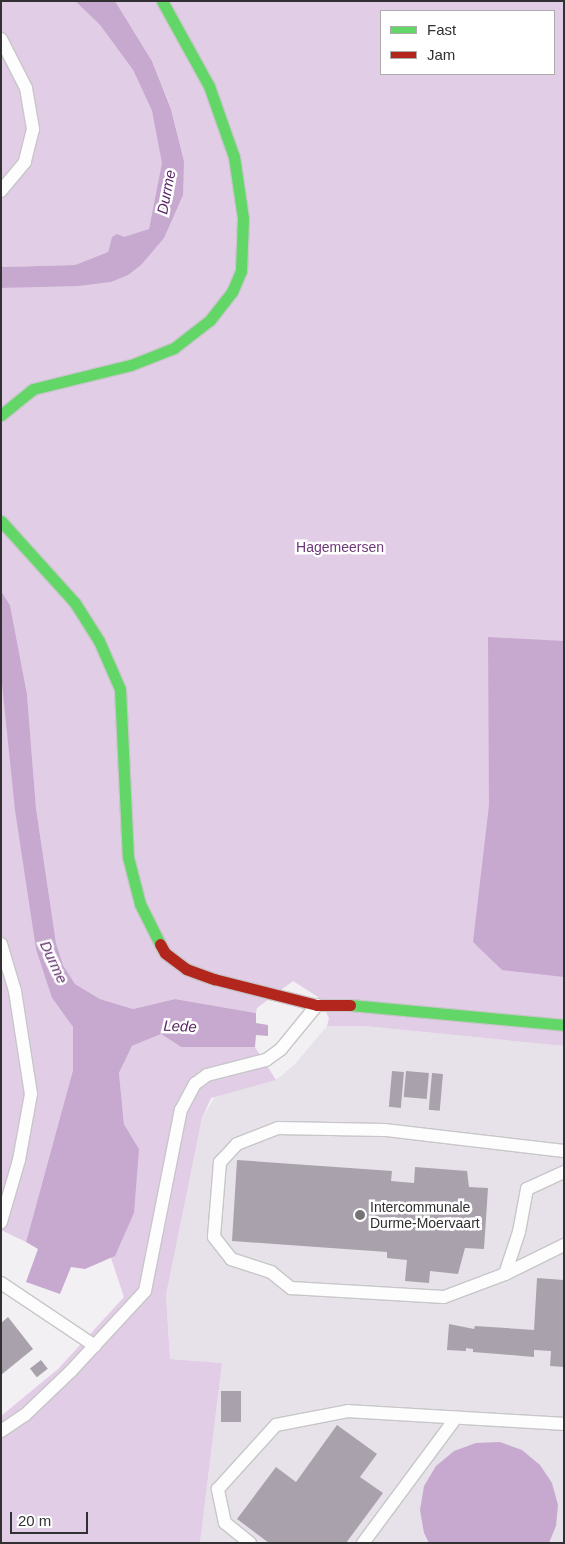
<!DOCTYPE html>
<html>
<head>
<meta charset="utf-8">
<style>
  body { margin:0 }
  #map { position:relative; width:565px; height:1544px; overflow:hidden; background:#f2f0f3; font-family:Helvetica,sans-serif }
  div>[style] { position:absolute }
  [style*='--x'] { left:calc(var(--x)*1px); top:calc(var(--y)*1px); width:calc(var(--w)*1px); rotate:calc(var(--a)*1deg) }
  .built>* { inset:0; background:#e7e2e9 }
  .green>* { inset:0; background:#e1cde6 }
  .water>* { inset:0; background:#c7a9cf }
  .building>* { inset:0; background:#a9a1ac; transform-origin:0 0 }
  .roads { filter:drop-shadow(1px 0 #c7c6c8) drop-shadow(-1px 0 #c7c6c8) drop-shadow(0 1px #c7c6c8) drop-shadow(0 -1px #c7c6c8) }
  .lane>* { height:12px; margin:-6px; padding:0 6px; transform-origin:6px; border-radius:6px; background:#fdfdfd }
  .fast>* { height:11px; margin:-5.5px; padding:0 5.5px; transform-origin:5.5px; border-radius:5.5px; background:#63d668 }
  .jam>* { height:11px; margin:-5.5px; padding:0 5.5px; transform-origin:5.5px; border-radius:5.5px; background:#b3261e }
  .dots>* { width:14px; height:14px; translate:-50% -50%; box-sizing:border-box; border:2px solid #fff; border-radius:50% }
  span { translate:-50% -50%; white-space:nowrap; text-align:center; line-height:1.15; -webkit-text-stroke:5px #fff; paint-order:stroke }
  .park-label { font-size:14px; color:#6d3878 }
  .poi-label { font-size:14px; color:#323032 }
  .left { translate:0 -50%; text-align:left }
  .water-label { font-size:15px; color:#5b2766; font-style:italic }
  .frame { position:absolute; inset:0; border:2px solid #323032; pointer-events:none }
  .legend { position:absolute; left:380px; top:10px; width:175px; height:65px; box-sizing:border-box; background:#fff; border:1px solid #adacad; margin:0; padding:6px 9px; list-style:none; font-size:15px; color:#323032 }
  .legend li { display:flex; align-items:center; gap:10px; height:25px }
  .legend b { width:25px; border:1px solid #adacad }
  .scale { position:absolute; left:10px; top:1512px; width:78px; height:22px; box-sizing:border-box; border:2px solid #323032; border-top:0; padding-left:6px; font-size:15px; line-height:18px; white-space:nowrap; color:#323032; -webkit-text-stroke:4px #fff; paint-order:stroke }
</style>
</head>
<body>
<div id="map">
  <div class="built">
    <div style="clip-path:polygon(327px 1026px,364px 1026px,564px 1046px,564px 1543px,200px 1543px,222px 1363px,170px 1359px,166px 1295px,202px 1118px,216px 1095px,276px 1080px,295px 1064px)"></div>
  </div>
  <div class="green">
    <div style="clip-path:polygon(1px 1px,75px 1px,100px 25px,133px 70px,152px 111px,163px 163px,149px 229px,110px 244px,108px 252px,75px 265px,1px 267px)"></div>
    <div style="clip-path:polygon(evenodd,115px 1px,564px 1px,564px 1046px,364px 1026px,327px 1026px,329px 1018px,318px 997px,293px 981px,257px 1008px,256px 1013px,175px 999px,133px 1009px,100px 999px,75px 984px,63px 965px,56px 943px,36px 808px,27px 694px,10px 605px,1px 591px,1px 288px,111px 282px,141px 265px,149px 254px,184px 161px,171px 108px,152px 61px,115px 1px,381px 11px,554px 11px,554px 74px,381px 74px,381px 11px)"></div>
    <div style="clip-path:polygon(1px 674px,52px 998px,73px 1027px,73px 1070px,26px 1242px,1px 1230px)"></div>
    <div style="clip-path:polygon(161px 1034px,181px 1047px,255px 1047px,276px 1080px,211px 1098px,202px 1118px,166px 1295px,170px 1359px,222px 1363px,200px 1543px,1px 1543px,1px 1416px,58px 1369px,124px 1297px,111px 1258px,139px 1149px,124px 1124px,119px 1073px,132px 1046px)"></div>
  </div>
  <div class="water">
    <div style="clip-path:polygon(75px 1px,115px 1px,152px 61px,171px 109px,184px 161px,183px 195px,164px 238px,141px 265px,128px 275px,111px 282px,78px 286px,1px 288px,1px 267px,75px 265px,108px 252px,112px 237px,117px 234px,124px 237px,149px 229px,162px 163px,152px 111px,133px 70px,100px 25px)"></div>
    <div style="clip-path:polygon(1px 591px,10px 605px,27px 694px,36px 808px,56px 943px,63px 965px,75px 984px,100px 999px,133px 1009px,175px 999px,256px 1013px,256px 1023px,268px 1025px,268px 1036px,256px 1035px,255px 1047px,181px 1047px,161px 1034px,132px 1046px,119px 1073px,124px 1124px,139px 1149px,134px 1213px,115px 1256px,85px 1269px,71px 1267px,60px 1294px,26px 1282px,38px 1249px,26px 1242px,73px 1070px,73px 1027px,52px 998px,36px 949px,15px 810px,1px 674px)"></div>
    <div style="clip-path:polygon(488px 637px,564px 641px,564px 977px,502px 970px,473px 942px,489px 805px)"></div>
    <div style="clip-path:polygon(500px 1442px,522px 1450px,540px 1465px,552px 1483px,558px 1505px,556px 1526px,549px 1543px,429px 1543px,424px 1533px,420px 1510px,424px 1486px,436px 1466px,454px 1451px,476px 1443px)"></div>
  </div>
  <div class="building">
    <div style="left:392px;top:1071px;width:12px;height:36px;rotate:5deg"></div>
    <div style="left:406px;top:1071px;width:23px;height:26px;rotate:5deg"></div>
    <div style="left:432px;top:1073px;width:11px;height:37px;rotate:5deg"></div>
    <div style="clip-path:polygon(237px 1160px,392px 1171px,391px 1181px,414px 1183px,415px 1167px,467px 1171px,469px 1187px,488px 1188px,484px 1249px,465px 1248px,458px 1274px,430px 1271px,429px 1283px,405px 1281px,407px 1260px,387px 1258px,387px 1252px,232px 1241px)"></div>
    <div style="clip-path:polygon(537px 1278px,564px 1280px,564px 1367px,550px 1366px,551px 1351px,534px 1350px,534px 1357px,473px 1352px,473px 1349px,466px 1348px,466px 1351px,447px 1350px,449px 1324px,474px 1329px,475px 1326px,534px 1330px)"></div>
    <div style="clip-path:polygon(8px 1317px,33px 1349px,1px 1375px,1px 1323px)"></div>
    <div style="left:41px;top:1360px;width:11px;height:14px;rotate:52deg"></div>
    <div style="left:221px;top:1391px;width:20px;height:31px"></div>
    <div style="clip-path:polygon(337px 1425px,377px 1454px,360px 1477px,383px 1493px,346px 1543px,269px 1543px,237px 1519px,276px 1467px,296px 1482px)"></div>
  </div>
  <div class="roads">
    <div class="lane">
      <div style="--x:1;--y:39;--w:55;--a:63"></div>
      <div style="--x:26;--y:88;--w:42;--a:80.3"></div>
      <div style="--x:33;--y:129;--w:34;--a:104"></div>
      <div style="--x:25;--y:162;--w:38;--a:130"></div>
      <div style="--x:1;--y:944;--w:49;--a:73.4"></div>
      <div style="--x:15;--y:991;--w:104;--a:81.2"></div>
      <div style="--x:31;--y:1094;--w:67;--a:100.3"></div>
      <div style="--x:19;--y:1160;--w:65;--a:106.2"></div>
      <div style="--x:564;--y:1151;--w:181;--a:-173.3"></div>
      <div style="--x:384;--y:1130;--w:106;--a:-178.9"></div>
      <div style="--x:278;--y:1128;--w:44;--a:158.7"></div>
      <div style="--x:237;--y:1144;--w:25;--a:133"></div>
      <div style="--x:220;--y:1162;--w:75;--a:94.6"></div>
      <div style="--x:214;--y:1237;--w:28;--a:52"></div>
      <div style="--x:231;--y:1259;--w:42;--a:18"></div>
      <div style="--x:271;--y:1272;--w:26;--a:39"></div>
      <div style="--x:291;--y:1288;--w:153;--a:3.4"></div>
      <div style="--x:444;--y:1297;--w:65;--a:-20.7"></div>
      <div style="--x:505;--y:1274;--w:66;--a:-26.2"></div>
      <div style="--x:505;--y:1274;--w:44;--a:-71.6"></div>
      <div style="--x:519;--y:1232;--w:44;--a:-79.5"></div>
      <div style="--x:527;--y:1189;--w:41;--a:-24.7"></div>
      <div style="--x:1;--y:1283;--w:113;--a:33.8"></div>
      <div style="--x:1;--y:1431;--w:29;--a:-34"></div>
      <div style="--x:25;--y:1415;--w:64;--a:-43.7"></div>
      <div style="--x:71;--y:1371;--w:109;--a:-47.2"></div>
      <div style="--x:145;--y:1291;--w:185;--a:-78.8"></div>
      <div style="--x:181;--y:1110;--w:30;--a:-62"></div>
      <div style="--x:195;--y:1084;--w:15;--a:-37"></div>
      <div style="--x:207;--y:1075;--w:61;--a:-14.3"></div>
      <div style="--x:266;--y:1060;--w:19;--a:-36"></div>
      <div style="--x:281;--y:1049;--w:57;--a:-50.7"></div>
      <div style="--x:250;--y:1543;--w:32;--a:-141"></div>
      <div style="--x:225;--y:1523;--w:35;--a:-102"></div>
      <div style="--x:218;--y:1489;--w:86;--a:-47.8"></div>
      <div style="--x:276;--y:1425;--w:73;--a:-11"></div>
      <div style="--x:348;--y:1411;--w:216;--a:3.4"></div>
      <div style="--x:363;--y:1543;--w:156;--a:-53.4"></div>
    </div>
    <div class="fast">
      <div style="--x:1;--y:415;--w:41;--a:-39.1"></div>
      <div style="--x:33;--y:389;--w:101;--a:-13.8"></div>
      <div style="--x:131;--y:365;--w:46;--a:-21.6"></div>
      <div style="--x:174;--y:348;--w:46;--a:-37.9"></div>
      <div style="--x:210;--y:320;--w:36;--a:-52"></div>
      <div style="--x:232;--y:292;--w:23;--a:-67"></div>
      <div style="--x:241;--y:271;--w:53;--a:-87.8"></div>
      <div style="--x:243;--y:218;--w:62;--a:-98.4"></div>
      <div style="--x:234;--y:157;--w:75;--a:-109.4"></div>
      <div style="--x:209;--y:86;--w:97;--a:-118.9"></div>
      <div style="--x:1;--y:521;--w:110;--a:47.9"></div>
      <div style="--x:75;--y:603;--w:45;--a:57.7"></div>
      <div style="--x:99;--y:641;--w:52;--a:66.4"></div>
      <div style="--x:120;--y:689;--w:168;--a:87.3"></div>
      <div style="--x:128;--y:857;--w:49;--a:75.7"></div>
      <div style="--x:140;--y:904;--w:45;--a:63.4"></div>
      <div style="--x:350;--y:1005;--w:215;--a:5.3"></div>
    </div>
    <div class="jam">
      <div style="--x:160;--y:944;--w:10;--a:61"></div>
      <div style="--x:165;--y:953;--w:26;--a:37"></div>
      <div style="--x:186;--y:969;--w:30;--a:20"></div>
      <div style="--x:214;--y:979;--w:106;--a:14.2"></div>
      <div style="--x:317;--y:1005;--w:33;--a:0"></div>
    </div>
  </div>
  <div class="dots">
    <div style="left:360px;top:1215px;background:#757376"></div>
  </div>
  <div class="park-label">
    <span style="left:340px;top:547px">Hagemeersen</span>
  </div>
  <div class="poi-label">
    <span class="left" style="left:370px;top:1215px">Intercommunale<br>Durme-Moervaart</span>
  </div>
  <div class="water-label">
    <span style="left:166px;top:192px;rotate:-79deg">Durme</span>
    <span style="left:54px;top:962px;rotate:65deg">Durme</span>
    <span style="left:180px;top:1026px;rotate:2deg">Lede</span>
  </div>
  <div class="frame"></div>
  <ul class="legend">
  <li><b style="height:6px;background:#63d668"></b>Fast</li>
  <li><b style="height:6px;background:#b3261e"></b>Jam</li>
  </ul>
  <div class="scale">20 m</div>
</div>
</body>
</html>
